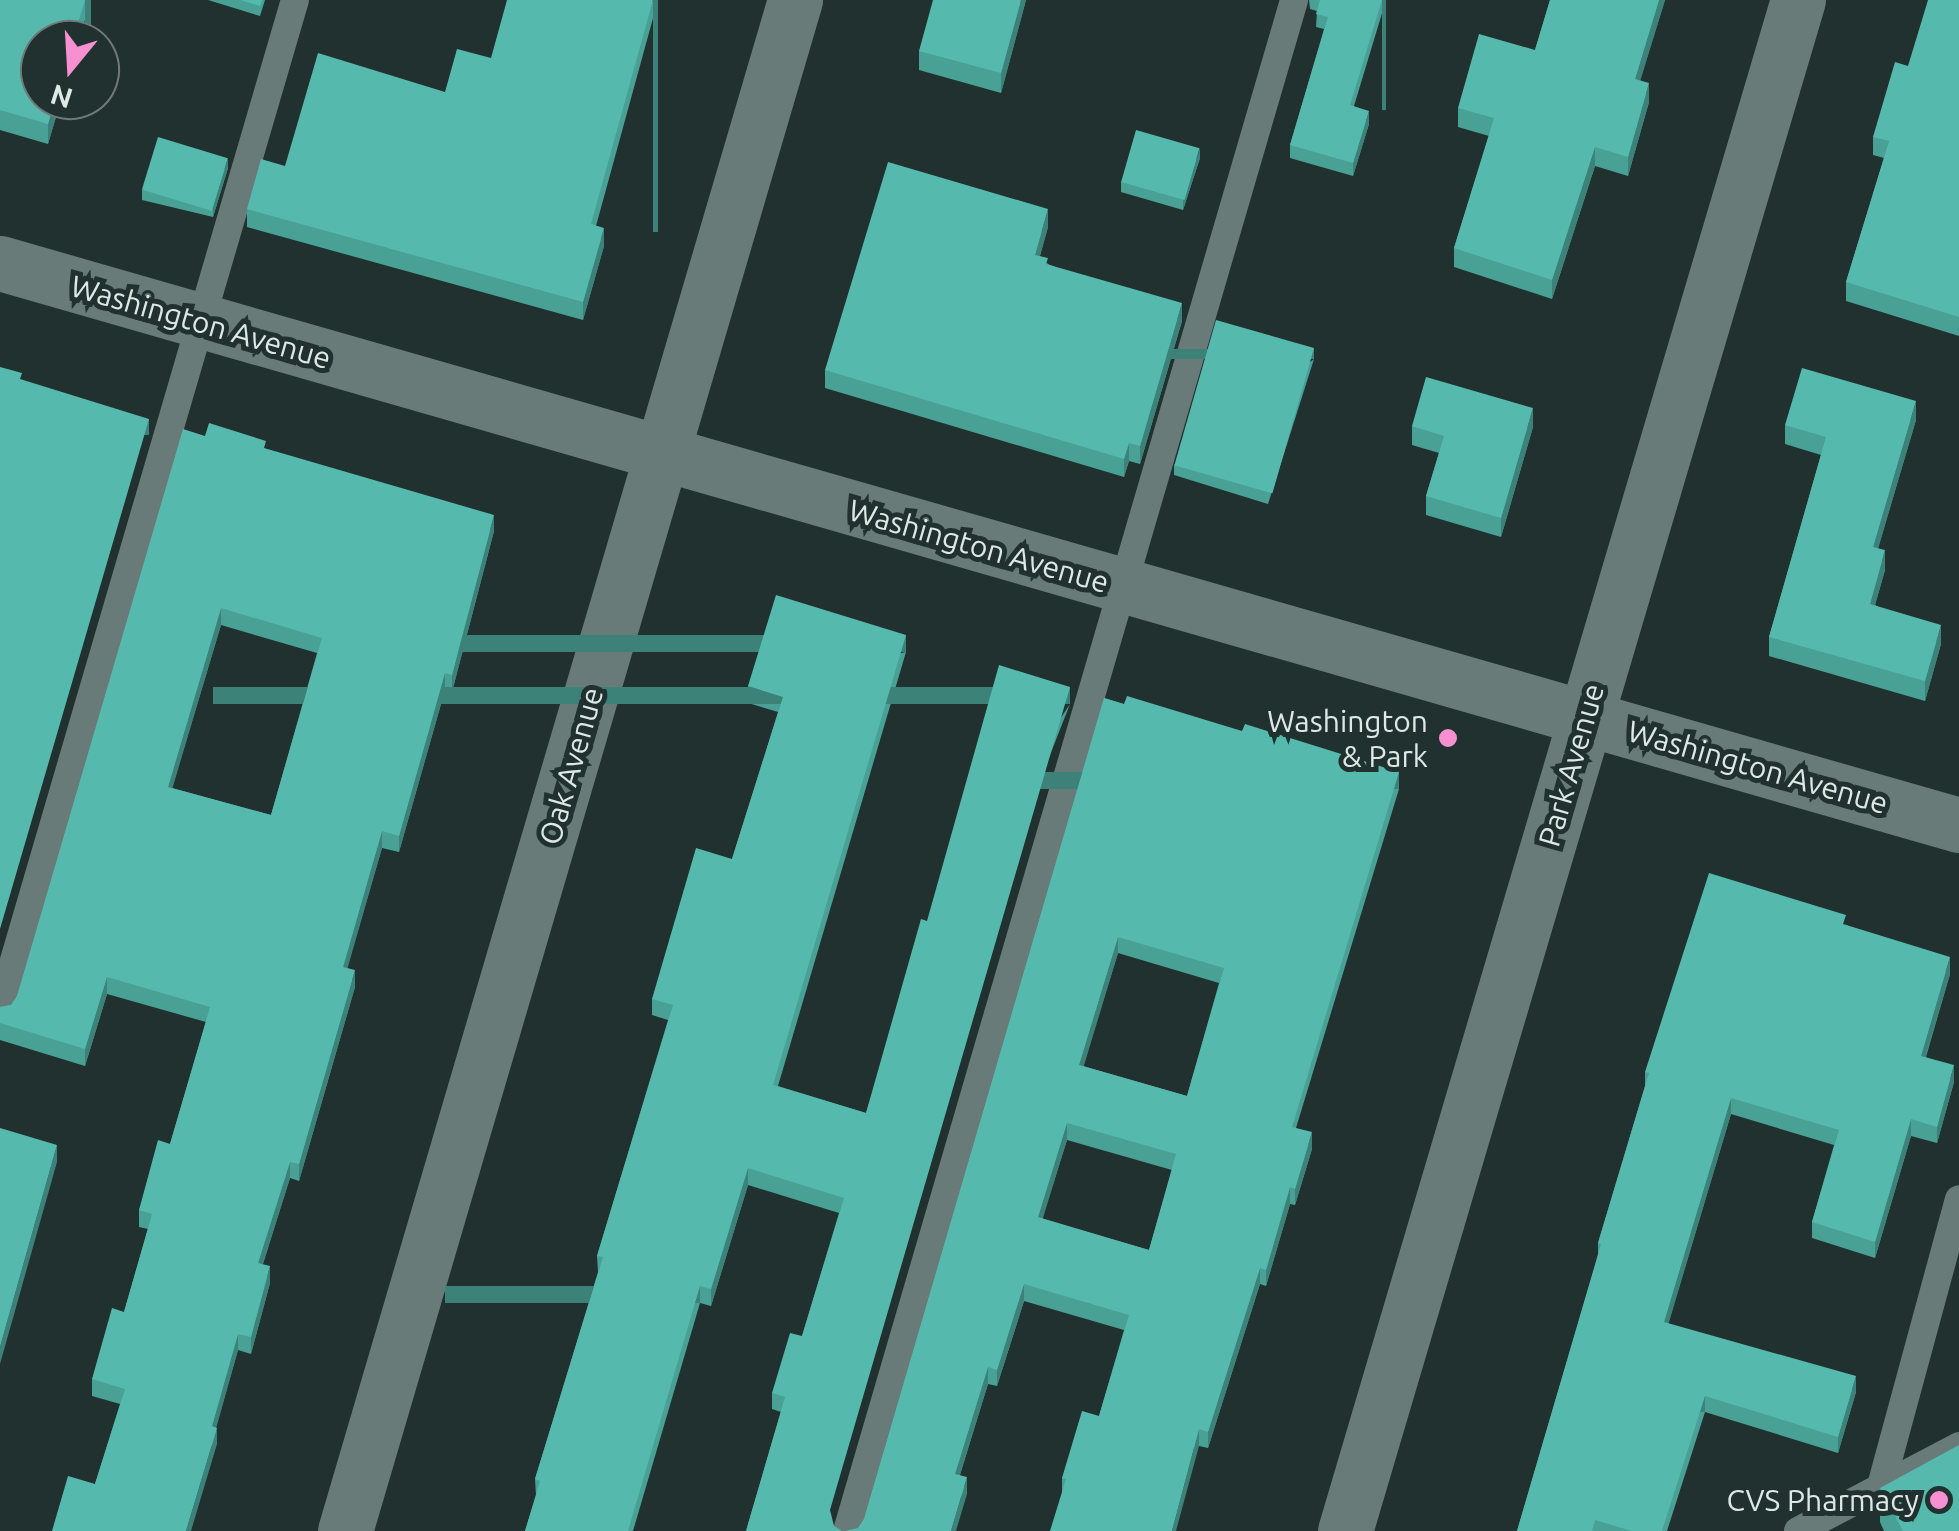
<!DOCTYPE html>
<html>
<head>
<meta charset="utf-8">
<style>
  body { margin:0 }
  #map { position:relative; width:1959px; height:1531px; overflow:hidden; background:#21312f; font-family:Ubuntu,sans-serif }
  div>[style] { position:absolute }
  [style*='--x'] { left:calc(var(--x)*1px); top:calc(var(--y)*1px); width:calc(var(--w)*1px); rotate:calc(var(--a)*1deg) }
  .service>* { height:28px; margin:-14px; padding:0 14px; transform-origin:14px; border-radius:14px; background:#687b78 }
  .minor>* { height:55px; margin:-27.5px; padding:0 27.5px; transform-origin:27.5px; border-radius:27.5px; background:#687b78 }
  .tertiary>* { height:55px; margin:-27.5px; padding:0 27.5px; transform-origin:27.5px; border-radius:27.5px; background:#687b78 }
  .wall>* { inset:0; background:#49a095 }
  .shaded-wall>* { inset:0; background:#3c8279; transform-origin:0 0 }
  .building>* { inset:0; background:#55baad; transform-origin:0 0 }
  .dots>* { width:28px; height:28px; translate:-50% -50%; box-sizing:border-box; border:5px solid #21312f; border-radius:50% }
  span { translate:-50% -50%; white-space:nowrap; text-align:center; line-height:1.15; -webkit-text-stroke:10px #21312f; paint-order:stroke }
  .street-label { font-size:30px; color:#dee8e7 }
  .poi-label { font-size:30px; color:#dee8e7 }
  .right { translate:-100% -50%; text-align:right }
  .north { position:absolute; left:20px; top:20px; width:100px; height:100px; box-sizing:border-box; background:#21312f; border:2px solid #6d7a79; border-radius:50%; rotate:198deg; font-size:28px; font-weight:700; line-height:40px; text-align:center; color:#dee8e7 }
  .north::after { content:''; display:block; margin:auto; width:35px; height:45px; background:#f690d0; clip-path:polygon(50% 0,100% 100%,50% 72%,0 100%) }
</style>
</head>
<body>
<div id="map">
  <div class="service">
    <div style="--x:0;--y:1008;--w:1050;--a:-73.69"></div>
    <div style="--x:1881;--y:1486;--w:297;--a:-74.8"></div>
    <div style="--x:847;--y:1531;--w:1595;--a:-73.72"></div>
    <div style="--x:1798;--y:1531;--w:182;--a:-27.8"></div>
  </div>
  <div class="minor">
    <div style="--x:345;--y:1531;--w:1596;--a:-73.62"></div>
    <div style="--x:1345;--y:1531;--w:1597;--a:-73.52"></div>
  </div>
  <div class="tertiary">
    <div style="--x:0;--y:263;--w:2038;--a:16.01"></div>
  </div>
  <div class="wall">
    <div style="clip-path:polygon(0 0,91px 0,79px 40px,40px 40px,61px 100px,48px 144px,0 130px)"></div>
    <div style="clip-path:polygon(208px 0,265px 0,260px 16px)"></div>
    <div style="clip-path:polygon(658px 0,596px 226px,604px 246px,583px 320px,247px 227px,247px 209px,285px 166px,445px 92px,491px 58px)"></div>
    <div style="clip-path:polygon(1026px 0,1001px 93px,919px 70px,919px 51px)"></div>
    <div style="clip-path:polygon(1309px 0,1386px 0,1354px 106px,1369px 124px,1353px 176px,1290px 158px,1290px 145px,1324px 29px,1316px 27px,1317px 11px,1310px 9px)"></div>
    <div style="clip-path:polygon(1550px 0,1665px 0,1640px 80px,1649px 102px,1628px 176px,1595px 166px,1552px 299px,1454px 267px,1454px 248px,1489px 136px,1458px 127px,1458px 108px,1535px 50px)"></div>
    <div style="clip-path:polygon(1959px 0,1959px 336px,1846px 301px,1846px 282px,1884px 158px,1873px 155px,1873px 137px,1908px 66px)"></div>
    <div style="clip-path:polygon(1200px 158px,1183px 210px,1121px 192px,1121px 182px)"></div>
    <div style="clip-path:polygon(228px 168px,213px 217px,142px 200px,142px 190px)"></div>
    <div style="clip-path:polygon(1048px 227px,1040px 256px,1048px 264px,1182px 321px,1140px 464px,1129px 461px,1124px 477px,825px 388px,825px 370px)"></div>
    <div style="clip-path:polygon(1314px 359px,1268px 504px,1174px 475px,1174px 465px)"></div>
    <div style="clip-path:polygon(1916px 420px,1878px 548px,1885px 570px,1875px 605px,1941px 644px,1925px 701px,1769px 656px,1769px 637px,1821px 455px,1785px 444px,1785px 425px)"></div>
    <div style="clip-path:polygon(1412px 426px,1533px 427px,1501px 537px,1426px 515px,1426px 496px,1439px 453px,1412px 445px)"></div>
    <div style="clip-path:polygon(evenodd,205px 436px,266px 449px,494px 531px,452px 692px,445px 690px,399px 852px,382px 848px,347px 968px,355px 987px,299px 1181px,290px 1178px,263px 1264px,270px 1283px,251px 1354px,238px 1350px,216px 1427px,217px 1444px,95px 1484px,120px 1404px,92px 1396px,92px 1379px,124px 1312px,148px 1229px,139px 1227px,139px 1210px,170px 1144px,206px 1022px,107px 994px,85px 1066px,0 1040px,0 1007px,11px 1005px,17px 996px,205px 436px,221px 625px,317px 653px,271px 815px,172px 788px,221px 625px)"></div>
    <div style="clip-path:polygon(906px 652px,778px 1086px,866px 1113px,927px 921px,1070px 704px,746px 1531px,781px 1412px,772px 1409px,772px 1393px,802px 1336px,839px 1213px,748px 1185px,711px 1306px,700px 1303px,633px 1531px,525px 1531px,536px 1496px,535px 1479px,598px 1272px,597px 1256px,668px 1020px,652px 1015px,652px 999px,732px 859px,778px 712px,748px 703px,748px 686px)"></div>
    <div style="clip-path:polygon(evenodd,1104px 698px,1399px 789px,1296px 1128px,1312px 1149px,1295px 1205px,1290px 1204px,1266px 1286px,1260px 1284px,1208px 1448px,1199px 1446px,1062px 1493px,1062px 1478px,1099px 1416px,1124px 1330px,1024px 1301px,997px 1386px,988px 1384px,960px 1475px,967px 1494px,858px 1528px,864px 1519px,1104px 698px,1118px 953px,1219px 983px,1187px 1096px,1083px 1066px,1118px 953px,1104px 698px,1067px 1140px,1172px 1170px,1149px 1250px,1042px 1219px,1067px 1140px)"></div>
    <div style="clip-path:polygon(1846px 925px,1950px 974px,1926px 1057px,1954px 1082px,1937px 1143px,1911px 1136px,1875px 1258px,1812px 1238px,1812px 1222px,1834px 1145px,1731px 1114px,1668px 1324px,1856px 1392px,1838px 1453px,1705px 1412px,1667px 1531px,1517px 1531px,1598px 1256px,1598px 1243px,1645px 1086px,1645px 1072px)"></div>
    <div style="clip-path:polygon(1880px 1488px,1959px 1531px,1884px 1531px,1880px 1522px)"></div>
  </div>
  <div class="shaded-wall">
    <div style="left:85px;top:0;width:6px;height:42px"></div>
    <div style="left:653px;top:0;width:5px;height:232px"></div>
    <div style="clip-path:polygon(1021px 0,1026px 0,1001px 93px,1001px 73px)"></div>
    <div style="left:1382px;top:0;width:4px;height:110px"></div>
    <div style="clip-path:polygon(1659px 0,1665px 0,1635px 98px,1635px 79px)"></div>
    <div style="clip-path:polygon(1649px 83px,1649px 102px,1628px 176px,1628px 157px)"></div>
    <div style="clip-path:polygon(55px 100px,61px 100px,48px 144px,48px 124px)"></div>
    <div style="clip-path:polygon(1369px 111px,1369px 124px,1353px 176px,1353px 163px)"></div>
    <div style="clip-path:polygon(1595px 147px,1595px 166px,1552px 299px,1552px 280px)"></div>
    <div style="clip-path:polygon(1200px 148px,1200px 158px,1183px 210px,1183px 200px)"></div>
    <div style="clip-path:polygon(228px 158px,228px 168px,213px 217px,213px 207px)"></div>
    <div style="clip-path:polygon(1048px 209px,1048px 227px,1035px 273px,1035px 255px)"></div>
    <div style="clip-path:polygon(604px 228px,604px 246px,583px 320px,583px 302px)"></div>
    <div style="clip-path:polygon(1182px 303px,1182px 321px,1140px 464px,1140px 446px)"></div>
    <div style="left:1314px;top:349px;width:10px;height:152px;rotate:90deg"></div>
    <div style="clip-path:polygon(1916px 401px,1916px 420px,1873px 566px,1873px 547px)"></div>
    <div style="clip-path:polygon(1533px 408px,1533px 427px,1501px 537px,1501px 518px)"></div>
    <div style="left:149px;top:419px;width:16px;height:531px;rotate:90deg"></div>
    <div style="clip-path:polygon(1129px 443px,1129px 461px,1124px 477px,1124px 459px)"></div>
    <div style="clip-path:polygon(494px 515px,494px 531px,452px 692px,452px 675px)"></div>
    <div style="clip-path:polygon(1885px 550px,1885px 570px,1870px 623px,1870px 604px)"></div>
    <div style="clip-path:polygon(221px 608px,221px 625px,168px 803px,168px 787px)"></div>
    <div style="clip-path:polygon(1941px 625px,1941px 644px,1925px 701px,1925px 681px)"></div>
    <div style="left:906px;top:635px;width:17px;height:469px;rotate:90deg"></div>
    <div style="clip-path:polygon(445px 673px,445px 690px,399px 852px,399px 836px)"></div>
    <div style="left:1070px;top:687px;width:17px;height:857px;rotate:90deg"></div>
    <div style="left:1399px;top:772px;width:17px;height:371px;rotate:90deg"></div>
    <div style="clip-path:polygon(382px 831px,382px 848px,343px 984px,343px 967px)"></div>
    <div style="clip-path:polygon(1118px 937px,1118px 953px,1079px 1082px,1079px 1065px)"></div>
    <div style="clip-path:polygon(1950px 957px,1950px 974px,1921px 1072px,1921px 1056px)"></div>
    <div style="clip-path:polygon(355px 970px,355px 987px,299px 1181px,299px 1164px)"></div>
    <div style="clip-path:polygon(107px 977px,107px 994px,85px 1066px,85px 1049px)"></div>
    <div style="clip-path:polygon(1954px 1065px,1954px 1082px,1937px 1143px,1937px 1127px)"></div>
    <div style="clip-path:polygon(1731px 1098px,1731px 1114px,1664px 1339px,1664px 1322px)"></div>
    <div style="clip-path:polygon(1911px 1119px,1911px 1136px,1875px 1258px,1875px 1242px)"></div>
    <div style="clip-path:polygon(1067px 1123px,1067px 1140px,1038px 1234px,1038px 1217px)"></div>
    <div style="clip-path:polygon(1312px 1132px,1312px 1149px,1295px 1205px,1295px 1189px)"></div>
    <div style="clip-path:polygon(57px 1145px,57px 1162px,0 1364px,0 1347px)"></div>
    <div style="clip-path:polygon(290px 1162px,290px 1178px,258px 1279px,258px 1263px)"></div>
    <div style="clip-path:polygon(748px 1168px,748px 1185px,711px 1306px,711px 1289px)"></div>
    <div style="clip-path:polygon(1290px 1187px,1290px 1204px,1266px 1286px,1266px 1270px)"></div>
    <div style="clip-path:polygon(270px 1266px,270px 1283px,251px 1354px,251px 1337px)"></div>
    <div style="clip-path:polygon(1260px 1268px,1260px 1284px,1208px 1448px,1208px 1432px)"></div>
    <div style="clip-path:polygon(1024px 1284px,1024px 1301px,997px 1386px,997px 1370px)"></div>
    <div style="left:700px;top:1286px;width:17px;height:255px;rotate:90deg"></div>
    <div style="clip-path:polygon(238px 1334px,238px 1350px,212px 1443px,212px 1426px)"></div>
    <div style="clip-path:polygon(988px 1367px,988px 1384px,955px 1490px,955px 1474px)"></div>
    <div style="clip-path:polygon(1856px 1376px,1856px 1392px,1838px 1453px,1838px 1437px)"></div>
    <div style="left:1705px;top:1396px;width:16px;height:142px;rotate:90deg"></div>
    <div style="clip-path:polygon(217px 1428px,217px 1444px,191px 1531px,186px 1531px)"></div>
    <div style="clip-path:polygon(1199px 1429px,1199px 1446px,1176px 1531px,1172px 1531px)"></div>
    <div style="clip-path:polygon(967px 1477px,967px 1494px,956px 1531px,951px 1531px)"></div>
  </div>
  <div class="building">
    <div style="clip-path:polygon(0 0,85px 0,73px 40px,40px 40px,40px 100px,55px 100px,48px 124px,0 110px)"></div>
    <div style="clip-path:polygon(240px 0,262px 0,260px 6px)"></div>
    <div style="clip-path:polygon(507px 0,653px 0,591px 224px,604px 228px,583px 302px,247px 209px,261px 159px,285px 166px,318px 53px,445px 92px,457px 49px,491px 58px)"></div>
    <div style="clip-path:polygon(933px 0,1021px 0,1001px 73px,919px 51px)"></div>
    <div style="clip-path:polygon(1320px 0,1382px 0,1350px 105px,1369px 111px,1353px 163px,1290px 145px,1328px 17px,1316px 14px)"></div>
    <div style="clip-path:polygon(1550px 0,1659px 0,1635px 79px,1649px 83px,1628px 157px,1595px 147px,1552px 280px,1454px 248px,1494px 118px,1458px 108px,1479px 34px,1535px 50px)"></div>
    <div style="clip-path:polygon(1928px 0,1959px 0,1959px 317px,1846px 282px,1889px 141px,1873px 137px,1895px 62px,1908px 66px)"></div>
    <div style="left:1136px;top:130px;width:66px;height:54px;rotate:16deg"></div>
    <div style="left:158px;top:137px;width:73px;height:55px;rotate:17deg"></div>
    <div style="clip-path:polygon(888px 162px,1048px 209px,1035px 255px,1048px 258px,1046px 264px,1182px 303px,1140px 446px,1129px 443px,1124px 459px,825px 370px)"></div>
    <div style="left:1216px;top:320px;width:102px;height:151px;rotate:16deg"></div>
    <div style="clip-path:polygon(0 367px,22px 373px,20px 379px,149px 419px,0 929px)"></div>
    <div style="clip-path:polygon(1802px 368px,1916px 401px,1873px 547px,1885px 550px,1870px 604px,1941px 625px,1925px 681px,1769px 637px,1826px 437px,1785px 425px)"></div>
    <div style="clip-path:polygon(1426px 377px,1533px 408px,1501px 518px,1426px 496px,1444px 436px,1412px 426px)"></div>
    <div style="clip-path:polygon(evenodd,209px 423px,266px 441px,264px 448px,494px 515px,452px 675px,445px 673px,399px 836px,382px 831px,343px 967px,355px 970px,299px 1164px,290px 1162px,258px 1263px,270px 1266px,251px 1337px,238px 1334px,212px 1426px,217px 1428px,186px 1531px,52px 1531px,68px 1476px,95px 1484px,125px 1389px,92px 1379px,112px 1308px,124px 1312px,152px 1214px,139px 1210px,158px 1140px,170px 1144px,210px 1007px,107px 977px,85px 1049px,0 1023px,0 1007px,11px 1005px,17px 996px,183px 429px,205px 436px,209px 423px,221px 608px,322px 638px,271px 815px,168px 787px,221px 608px)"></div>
    <div style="clip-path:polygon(776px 595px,906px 635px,773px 1085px,866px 1113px,921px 919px,927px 921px,999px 665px,1070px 687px,830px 1510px,834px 1526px,842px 1531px,746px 1531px,785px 1397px,772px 1393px,790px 1333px,802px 1336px,844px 1198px,748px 1168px,711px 1289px,700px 1286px,628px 1531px,525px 1531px,540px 1481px,535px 1479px,603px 1257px,597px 1256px,673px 1005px,652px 999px,696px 848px,732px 859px,783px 697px,748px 686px)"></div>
    <div style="clip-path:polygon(evenodd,1127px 696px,1242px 731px,1245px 724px,1399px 772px,1292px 1127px,1312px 1132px,1295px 1189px,1290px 1187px,1266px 1270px,1260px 1268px,1208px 1432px,1199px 1429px,1172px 1531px,1050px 1531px,1066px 1479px,1062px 1478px,1082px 1411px,1099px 1416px,1129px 1315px,1024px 1284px,997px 1370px,988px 1367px,955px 1474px,967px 1477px,951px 1531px,845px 1531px,858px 1528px,864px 1519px,1104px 698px,1124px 704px,1127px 696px,1118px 937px,1224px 968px,1187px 1096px,1079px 1065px,1118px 937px,1127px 696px,1067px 1123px,1176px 1154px,1149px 1250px,1038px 1217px,1067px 1123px)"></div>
    <div style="clip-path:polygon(1709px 873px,1846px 915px,1843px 924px,1950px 957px,1921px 1056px,1954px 1065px,1937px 1127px,1911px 1119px,1875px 1242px,1812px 1222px,1839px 1130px,1731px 1098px,1664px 1322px,1856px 1376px,1838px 1437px,1705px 1396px,1662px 1531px,1632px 1531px,1595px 1520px,1592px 1531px,1517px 1531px,1601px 1244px,1598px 1243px,1649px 1073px,1645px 1072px)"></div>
    <div style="clip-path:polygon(0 1128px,57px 1145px,0 1347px)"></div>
    <div style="clip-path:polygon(1959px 1445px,1959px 1531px,1903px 1531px,1880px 1488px)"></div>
  </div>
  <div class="dots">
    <div style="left:1448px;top:738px;background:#f690d0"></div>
    <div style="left:1939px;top:1500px;background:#f690d0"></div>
  </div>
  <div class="street-label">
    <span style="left:201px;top:322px;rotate:16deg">Washington Avenue</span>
    <span style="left:979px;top:546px;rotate:16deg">Washington Avenue</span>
    <span style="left:1571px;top:765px;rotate:-74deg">Park Avenue</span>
    <span style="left:571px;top:766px;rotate:-74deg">Oak Avenue</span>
    <span style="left:1758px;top:767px;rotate:16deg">Washington Avenue</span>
  </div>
  <div class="poi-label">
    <span class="right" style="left:1428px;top:738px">Washington<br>&amp; Park</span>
    <span class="right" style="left:1919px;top:1500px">CVS Pharmacy</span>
  </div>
  <div class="north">N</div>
</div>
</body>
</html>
